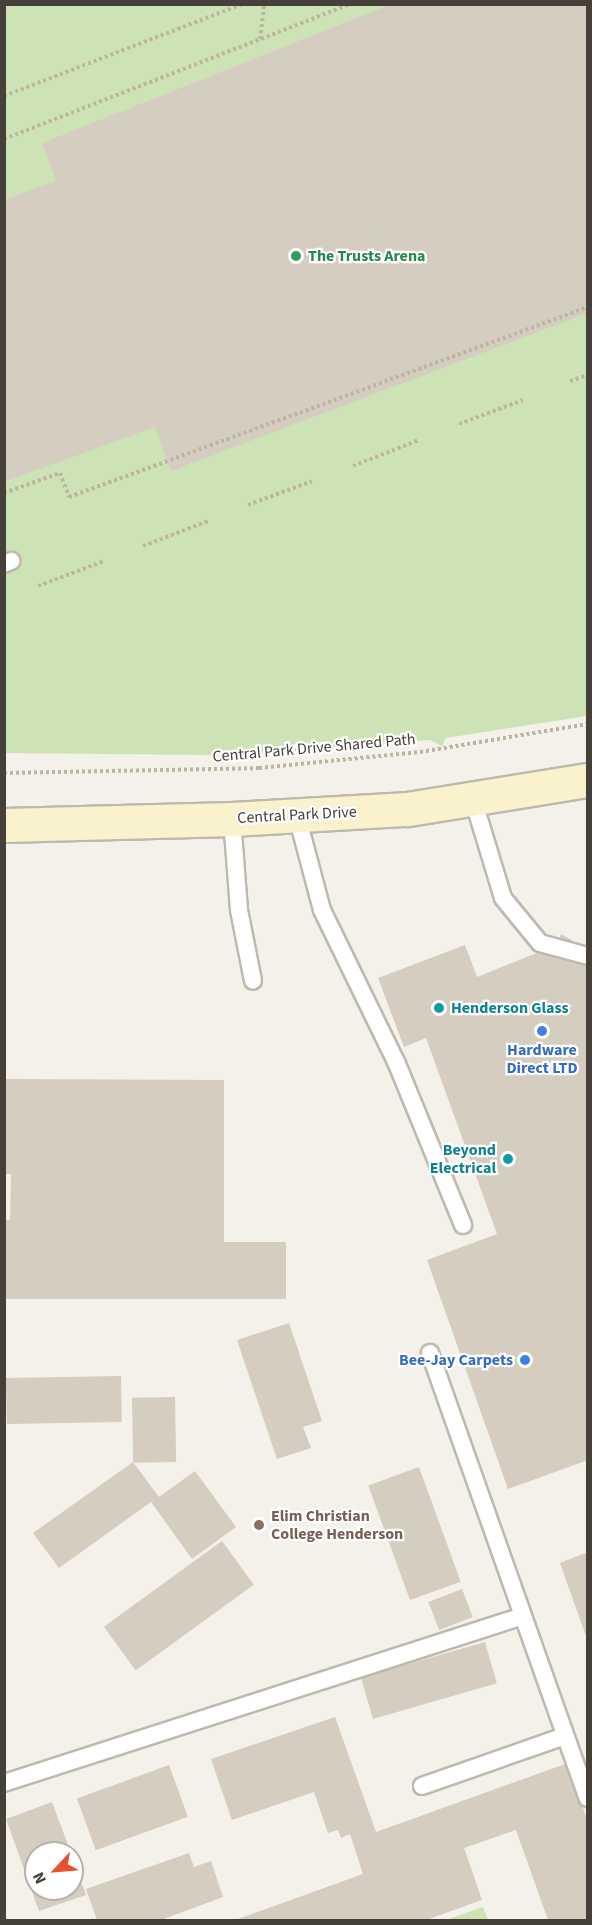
<!DOCTYPE html>
<html>
<head>
<meta charset="utf-8">
<style>
  body { margin:0 }
  #map { position:relative; width:592px; height:1925px; overflow:hidden; background:#f3f1e9; font-family:"Source Sans 3",sans-serif }
  div>[style] { position:absolute }
  [style*='--x'] { left:calc(var(--x)*1px); top:calc(var(--y)*1px); width:calc(var(--w)*1px); rotate:calc(var(--a)*1deg) }
  .green>* { inset:0; background:#cde3b6 }
  .building>* { inset:0; background:#d4cdc0; transform-origin:0 0 }
  .path>* { height:4px; margin-top:-2px; transform-origin:0; background:repeating-linear-gradient(90deg,#beb59f 0 3px,transparent 0 6px) }
  .roads { filter:drop-shadow(2px 0 #beb9ad) drop-shadow(-2px 0 #beb9ad) drop-shadow(0 2px #beb9ad) drop-shadow(0 -2px #beb9ad) }
  .lane>* { height:16px; margin:-8px; padding:0 8px; transform-origin:8px; border-radius:8px; background:#fff }
  .secondary>* { height:33px; margin:-16.5px; padding:0 16.5px; transform-origin:16.5px; border-radius:16.5px; background:#faf1cd }
  .dots>* { width:16px; height:16px; translate:-50% -50%; box-sizing:border-box; border:3px solid #fff; border-radius:50% }
  span { translate:-50% -50%; white-space:nowrap; text-align:center; line-height:1.15; -webkit-text-stroke:4.5px #fff; paint-order:stroke }
  .leisure-label { font-size:16px; color:#27864d; font-weight:700 }
  .left { translate:0 -50%; text-align:left }
  .street-label { font-size:16px; color:#464138 }
  .culture-label { font-size:16px; color:#0d838f; font-weight:700 }
  .right { translate:-100% -50%; text-align:right }
  .shop-label { font-size:16px; color:#366cbe; font-weight:700 }
  .education-label { font-size:16px; color:#785e54; font-weight:700 }
  .frame { position:absolute; inset:0; border:6px solid #464138; pointer-events:none }
  .north { position:absolute; left:24px; top:1841px; width:60px; height:60px; box-sizing:border-box; background:#fff; border:2px solid #b5b3af; border-radius:50%; rotate:244deg; font-size:16px; font-weight:700; line-height:24px; text-align:center; color:#464138 }
  .north::after { content:''; display:block; margin:auto; width:21px; height:27px; background:#e6512e; clip-path:polygon(50% 0,100% 100%,50% 72%,0 100%) }
</style>
</head>
<body>
<div id="map">
  <div class="green">
    <div style="clip-path:polygon(4px 5px,587px 5px,587px 716px,446px 738px,442px 746px,430px 740px,278px 752px,205px 755px,5px 753px)"></div>
    <div style="clip-path:polygon(483px 1907px,488px 1920px,446px 1920px)"></div>
  </div>
  <div class="building">
    <div style="clip-path:polygon(392px 4px,588px 4px,588px 313px,171px 471px,155px 427px,4px 482px,4px 200px,56px 181px,42px 143px)"></div>
    <div style="clip-path:polygon(561px 934px,582px 946px,577px 959px,586px 963px,588px 968px,588px 1460px,508px 1489px,427px 1260px,497px 1234px,426px 1038px,404px 1047px,378px 978px,465px 945px,477px 977px,552px 947px,556px 949px)"></div>
    <div style="clip-path:polygon(4px 1079px,224px 1080px,224px 1242px,286px 1242px,286px 1299px,4px 1299px,4px 1220px,10px 1220px,11px 1174px,4px 1174px)"></div>
    <div style="clip-path:polygon(289px 1323px,322px 1421px,303px 1427px,311px 1448px,277px 1459px,237px 1340px)"></div>
    <div style="left:121px;top:1376px;width:46px;height:115px;rotate:89deg"></div>
    <div style="left:175px;top:1397px;width:65px;height:43px;rotate:89deg"></div>
    <div style="clip-path:polygon(133px 1462px,159px 1497px,195px 1471px,236px 1527px,192px 1559px,151px 1502px,59px 1568px,33px 1533px)"></div>
    <div style="left:419px;top:1467px;width:122px;height:54px;rotate:70deg"></div>
    <div style="left:222px;top:1541px;width:54px;height:146px;rotate:54deg"></div>
    <div style="clip-path:polygon(585px 1553px,588px 1560px,587px 1639px,560px 1563px)"></div>
    <div style="left:462px;top:1589px;width:30px;height:36px;rotate:69deg"></div>
    <div style="left:485px;top:1642px;width:43px;height:129px;rotate:74deg"></div>
    <div style="clip-path:polygon(335px 1717px,376px 1832px,568px 1763px,588px 1823px,588px 1920px,548px 1920px,516px 1830px,464px 1848px,482px 1900px,426px 1920px,235px 1920px,363px 1874px,350px 1834px,341px 1838px,338px 1830px,328px 1833px,314px 1792px,232px 1820px,211px 1759px)"></div>
    <div style="left:169px;top:1765px;width:55px;height:98px;rotate:70deg"></div>
    <div style="clip-path:polygon(52px 1802px,71px 1853px,36px 1853px,36px 1889px,72px 1889px,72px 1857px,86px 1895px,39px 1911px,6px 1819px)"></div>
    <div style="clip-path:polygon(189px 1853px,194px 1867px,211px 1861px,223px 1897px,161px 1920px,97px 1920px,86px 1889px)"></div>
  </div>
  <div class="path">
    <div style="--x:260;--y:39;--w:35;--a:-83"></div>
    <div style="--x:4;--y:96;--w:256;--a:-21.1"></div>
    <div style="--x:4;--y:139;--w:372;--a:-21.3"></div>
    <div style="--x:570;--y:381;--w:19;--a:-18"></div>
    <div style="--x:459;--y:424;--w:68;--a:-20.6"></div>
    <div style="--x:353;--y:466;--w:71;--a:-21.5"></div>
    <div style="--x:4;--y:493;--w:59;--a:-19.7"></div>
    <div style="--x:60;--y:473;--w:26;--a:69"></div>
    <div style="--x:69;--y:497;--w:553;--a:-20.11"></div>
    <div style="--x:248;--y:505;--w:68;--a:-20.6"></div>
    <div style="--x:143;--y:546;--w:70;--a:-21"></div>
    <div style="--x:38;--y:586;--w:71;--a:-20.7"></div>
    <div style="--x:4;--y:773;--w:255;--a:-1.1"></div>
    <div style="--x:259;--y:768;--w:162;--a:-5.7"></div>
    <div style="--x:420;--y:752;--w:170;--a:-9.5"></div>
  </div>
  <div class="roads">
    <div class="lane">
      <div style="--x:4;--y:564;--w:8;--a:-23"></div>
      <div style="--x:473;--y:799;--w:103;--a:73.1"></div>
      <div style="--x:503;--y:898;--w:58;--a:50.6"></div>
      <div style="--x:540;--y:943;--w:50;--a:15.2"></div>
      <div style="--x:297;--y:816;--w:97;--a:75.1"></div>
      <div style="--x:322;--y:910;--w:171;--a:64"></div>
      <div style="--x:397;--y:1064;--w:174;--a:67.7"></div>
      <div style="--x:232;--y:819;--w:91;--a:85.6"></div>
      <div style="--x:239;--y:910;--w:72;--a:78.8"></div>
      <div style="--x:430;--y:1353;--w:472;--a:70.5"></div>
      <div style="--x:4;--y:1783;--w:545;--a:-17.84"></div>
      <div style="--x:422;--y:1786;--w:151;--a:-19.3"></div>
    </div>
    <div class="secondary">
      <div style="--x:4;--y:825;--w:228;--a:-1.5"></div>
      <div style="--x:232;--y:819;--w:176;--a:-3.3"></div>
      <div style="--x:408;--y:809;--w:182;--a:-9.2"></div>
    </div>
  </div>
  <div class="dots">
    <div style="left:296px;top:256px;background:#2e9e5b"></div>
    <div style="left:439px;top:1008px;background:#0f9aa8"></div>
    <div style="left:542px;top:1031px;background:#3f7fe0"></div>
    <div style="left:508px;top:1159px;background:#0f9aa8"></div>
    <div style="left:525px;top:1360px;background:#3f7fe0"></div>
    <div style="left:259px;top:1525px;background:#8d6e63"></div>
  </div>
  <div class="leisure-label">
    <span class="left" style="left:308px;top:256px">The Trusts Arena</span>
  </div>
  <div class="street-label">
    <span style="left:314px;top:748px;rotate:-5deg">Central Park Drive Shared Path</span>
    <span style="left:297px;top:815px;rotate:-3deg">Central Park Drive</span>
  </div>
  <div class="culture-label">
    <span class="left" style="left:451px;top:1008px">Henderson Glass</span>
    <span class="right" style="left:496px;top:1159px">Beyond<br>Electrical</span>
  </div>
  <div class="shop-label">
    <span style="left:542px;top:1059px">Hardware<br>Direct LTD</span>
    <span class="right" style="left:513px;top:1360px">Bee-Jay Carpets</span>
  </div>
  <div class="education-label">
    <span class="left" style="left:271px;top:1525px">Elim Christian<br>College Henderson</span>
  </div>
  <div class="frame"></div>
  <div class="north">N</div>
</div>
</body>
</html>
